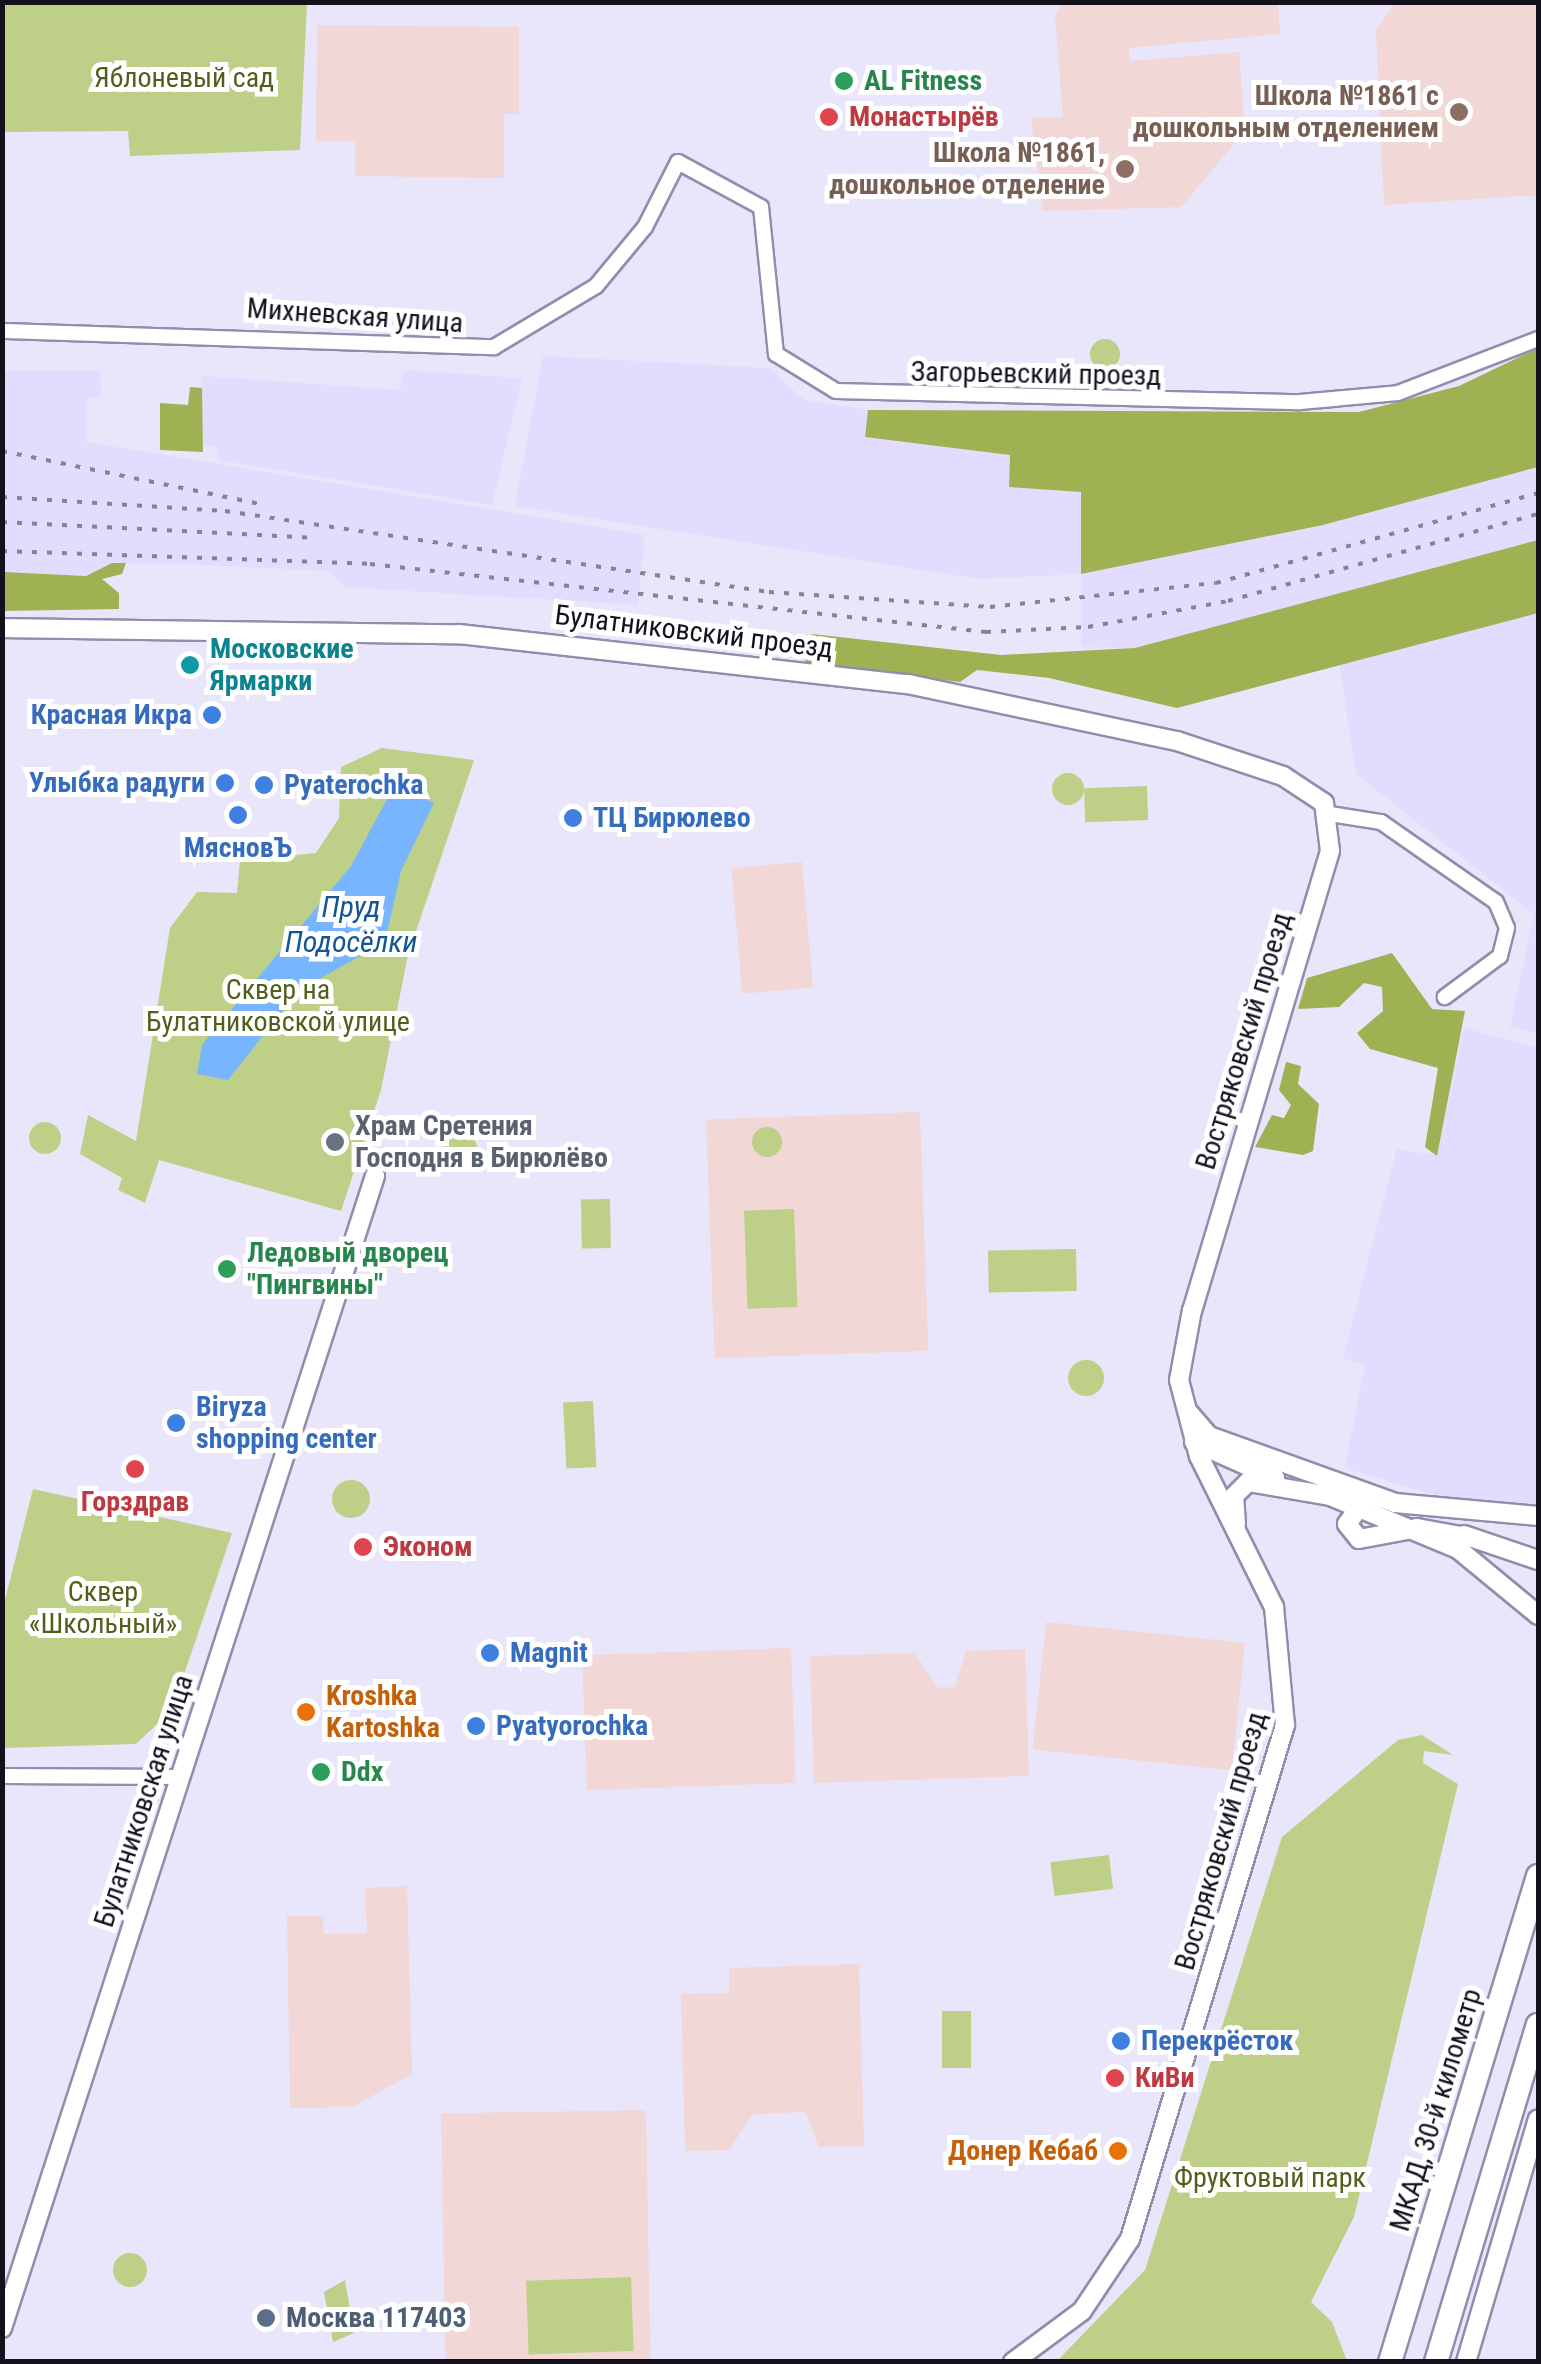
<!DOCTYPE html>
<html>
<head>
<meta charset="utf-8">
<style>
  body { margin:0 }
  #map { position:relative; width:1541px; height:2364px; overflow:hidden; background:#e9e5fa; font-family:"Roboto Condensed",sans-serif }
  div>[style] { position:absolute }
  [style*='--x'] { left:calc(var(--x)*1px); top:calc(var(--y)*1px); width:calc(var(--w)*1px); rotate:calc(var(--a)*1deg) }
  .built>* { inset:0; background:#e3dcfe }
  .education>* { inset:0; background:#f2d7d7; transform-origin:0 0 }
  .green>* { inset:0; background:#becf88; transform-origin:0 0 }
  .round { border-radius:50% }
  .forest>* { inset:0; background:#9eb254 }
  .water>* { inset:0; background:#77b6fe }
  .roads { filter:drop-shadow(2px 0 #938cac) drop-shadow(-2px 0 #938cac) drop-shadow(0 2px #938cac) drop-shadow(0 -2px #938cac) }
  .minor>* { height:14px; margin:-7px; padding:0 7px; transform-origin:7px; border-radius:7px; background:#fff }
  .tertiary>* { height:18px; margin:-9px; padding:0 9px; transform-origin:9px; border-radius:9px; background:#fff }
  .trunk>* { height:22px; margin:-11px; padding:0 11px; transform-origin:11px; border-radius:11px; background:#fff }
  .rail>* { height:4px; margin-top:-2px; transform-origin:0; background:repeating-linear-gradient(90deg,#878394 0 5px,transparent 0 15px) }
  .dots>* { width:28px; height:28px; translate:-50% -50%; box-sizing:border-box; border:5px solid #fff; border-radius:50% }
  span { translate:-50% -50%; white-space:nowrap; text-align:center; line-height:1.15; -webkit-text-stroke:10px #fff; paint-order:stroke }
  .park-label { font-size:28px; color:#525e1b }
  .leisure-label { font-size:28px; color:#27864d; font-weight:700 }
  .left { translate:0 -50%; text-align:left }
  .education-label { font-size:28px; color:#785e54; font-weight:700 }
  .right { translate:-100% -50%; text-align:right }
  .health-label { font-size:28px; color:#be3a42; font-weight:700 }
  .street-label { font-size:28px; color:#14111d }
  .culture-label { font-size:28px; color:#0d838f; font-weight:700 }
  .shop-label { font-size:28px; color:#366cbe; font-weight:700 }
  .worship-label { font-size:28px; color:#5b616d; font-weight:700 }
  .food-label { font-size:28px; color:#c56008; font-weight:700 }
  .service-label { font-size:28px; color:#4e5e75; font-weight:700 }
  .water-label { font-size:30px; color:#145595; font-style:italic }
  .frame { position:absolute; inset:0; border:5px solid #14111d; pointer-events:none }
</style>
</head>
<body>
<div id="map">
  <div class="built">
    <div style="clip-path:polygon(543px 356px,770px 368px,804px 400px,868px 410px,866px 437px,1011px 455px,1010px 487px,1082px 492px,1082px 574px,1323px 525px,1538px 467px,1538px 540px,1135px 648px,1082px 647px,1081px 574px,979px 579px,515px 506px)"></div>
    <div style="clip-path:polygon(404px 370px,522px 378px,492px 505px,217px 460px,217px 448px,197px 443px,202px 376px,400px 390px)"></div>
    <div style="clip-path:polygon(2px 371px,100px 371px,101px 396px,87px 398px,86px 442px,645px 535px,638px 605px,344px 587px,331px 571px,179px 564px,112px 563px,86px 576px,3px 572px)"></div>
    <div style="clip-path:polygon(1538px 613px,1538px 1033px,1510px 1027px,1534px 914px,1356px 774px,1339px 660px)"></div>
    <div style="clip-path:polygon(1464px 1028px,1538px 1048px,1538px 1505px,1517px 1509px,1469px 1505px,1345px 1468px,1365px 1365px,1343px 1358px,1397px 1149px,1437px 1156px)"></div>
  </div>
  <div class="education">
    <div style="clip-path:polygon(1062px 3px,1278px 3px,1280px 34px,1129px 48px,1130px 61px,1239px 52px,1245px 131px,1181px 207px,1043px 211px,1031px 118px,1063px 117px,1055px 15px)"></div>
    <div style="clip-path:polygon(1395px 3px,1538px 3px,1538px 195px,1384px 205px,1376px 30px)"></div>
    <div style="clip-path:polygon(317px 25px,519px 27px,519px 114px,504px 114px,504px 178px,355px 176px,355px 141px,316px 141px)"></div>
    <div style="left:802px;top:862px;width:126px;height:71px;rotate:85deg"></div>
    <div style="left:920px;top:1112px;width:239px;height:214px;rotate:88deg"></div>
    <div style="left:1245px;top:1643px;width:128px;height:200px;rotate:96deg"></div>
    <div style="left:791px;top:1648px;width:135px;height:209px;rotate:88deg"></div>
    <div style="clip-path:polygon(1025px 1649px,1029px 1776px,814px 1783px,810px 1656px,915px 1653px,938px 1688px,955px 1687px,966px 1651px)"></div>
    <div style="clip-path:polygon(407px 1886px,412px 2074px,352px 2107px,290px 2108px,287px 1916px,323px 1916px,324px 1934px,367px 1933px,365px 1888px)"></div>
    <div style="clip-path:polygon(859px 1964px,864px 2146px,819px 2147px,805px 2112px,753px 2114px,729px 2150px,685px 2151px,681px 1994px,729px 1993px,729px 1968px)"></div>
    <div style="left:646px;top:2110px;width:251px;height:205px;rotate:89deg"></div>
  </div>
  <div class="green">
    <div style="clip-path:polygon(2px 3px,307px 3px,300px 150px,130px 156px,128px 131px,3px 132px)"></div>
    <div class="round" style="left:1090px;top:339px;width:30px;height:30px"></div>
    <div style="clip-path:polygon(382px 748px,474px 760px,408px 955px,381px 1090px,341px 1211px,159px 1160px,145px 1203px,118px 1190px,122px 1178px,80px 1154px,88px 1115px,136px 1141px,170px 928px,197px 892px,237px 893px,240px 861px,316px 853px,339px 818px,341px 767px)"></div>
    <div class="round" style="left:1052px;top:773px;width:32px;height:32px"></div>
    <div style="left:1147px;top:786px;width:34px;height:63px;rotate:88deg"></div>
    <div class="round" style="left:29px;top:1122px;width:32px;height:32px"></div>
    <div class="round" style="left:752px;top:1127px;width:30px;height:30px"></div>
    <div class="round" style="left:444px;top:1134px;width:34px;height:34px"></div>
    <div style="left:610px;top:1199px;width:49px;height:29px;rotate:89deg"></div>
    <div style="left:794px;top:1209px;width:98px;height:50px;rotate:88deg"></div>
    <div style="left:1076px;top:1249px;width:42px;height:88px;rotate:89deg"></div>
    <div class="round" style="left:1068px;top:1360px;width:36px;height:36px"></div>
    <div style="left:593px;top:1401px;width:66px;height:30px;rotate:87deg"></div>
    <div class="round" style="left:332px;top:1480px;width:38px;height:38px"></div>
    <div style="clip-path:polygon(33px 1489px,232px 1533px,172px 1710px,136px 1744px,3px 1748px,3px 1608px)"></div>
    <div style="clip-path:polygon(1422px 1735px,1453px 1755px,1424px 1751px,1423px 1763px,1458px 1784px,1354px 2217px,1311px 2302px,1332px 2322px,1347px 2361px,1057px 2361px,1145px 2270px,1282px 1837px,1398px 1740px)"></div>
    <div style="left:1109px;top:1855px;width:34px;height:59px;rotate:83deg"></div>
    <div style="left:942px;top:2011px;width:29px;height:57px"></div>
    <div class="round" style="left:113px;top:2253px;width:34px;height:34px"></div>
    <div style="left:631px;top:2277px;width:74px;height:105px;rotate:88deg"></div>
    <div style="clip-path:polygon(345px 2280px,354px 2333px,333px 2342px,324px 2292px)"></div>
  </div>
  <div class="forest">
    <div style="clip-path:polygon(1538px 348px,1538px 467px,1323px 525px,1081px 574px,1081px 492px,1009px 487px,1010px 455px,865px 437px,868px 410px,1359px 412px,1459px 386px)"></div>
    <div style="clip-path:polygon(190px 387px,202px 388px,203px 452px,160px 450px,160px 403px,188px 405px)"></div>
    <div style="clip-path:polygon(1538px 540px,1538px 613px,1177px 708px,1049px 678px,977px 670px,960px 682px,805px 663px,812px 634px,1001px 655px,1135px 648px)"></div>
    <div style="clip-path:polygon(112px 563px,126px 563px,122px 574px,102px 579px,119px 593px,119px 609px,3px 611px,3px 572px,86px 576px)"></div>
    <div style="clip-path:polygon(1392px 953px,1432px 1009px,1465px 1011px,1437px 1156px,1425px 1147px,1438px 1068px,1370px 1049px,1357px 1033px,1383px 1011px,1382px 987px,1364px 983px,1339px 1007px,1298px 1009px,1307px 978px)"></div>
    <div style="clip-path:polygon(1286px 1062px,1301px 1066px,1298px 1084px,1319px 1104px,1313px 1151px,1303px 1155px,1255px 1147px,1272px 1115px,1284px 1118px,1291px 1105px,1279px 1090px)"></div>
  </div>
  <div class="water">
    <div style="clip-path:polygon(395px 784px,434px 803px,401px 871px,385px 942px,298px 991px,228px 1080px,197px 1074px,202px 1045px,351px 866px)"></div>
  </div>
  <div class="roads">
    <div class="minor">
      <div style="--x:2;--y:331;--w:492;--a:1.9"></div>
      <div style="--x:494;--y:347;--w:119;--a:-30.9"></div>
      <div style="--x:596;--y:286;--w:77;--a:-50.3"></div>
      <div style="--x:645;--y:227;--w:73;--a:-63.1"></div>
      <div style="--x:678;--y:162;--w:94;--a:28.5"></div>
      <div style="--x:761;--y:207;--w:148;--a:84.2"></div>
      <div style="--x:776;--y:354;--w:70;--a:31.7"></div>
      <div style="--x:836;--y:391;--w:464;--a:1.4"></div>
      <div style="--x:1300;--y:402;--w:98;--a:-5.2"></div>
      <div style="--x:1398;--y:393;--w:150;--a:-21.1"></div>
      <div style="--x:1330;--y:814;--w:52;--a:8.9"></div>
      <div style="--x:1381;--y:822;--w:140;--a:34.8"></div>
      <div style="--x:1496;--y:902;--w:28;--a:67"></div>
      <div style="--x:1507;--y:928;--w:29;--a:104"></div>
      <div style="--x:1500;--y:956;--w:69;--a:143.3"></div>
      <div style="--x:2;--y:1776;--w:179;--a:0.3"></div>
    </div>
    <div class="tertiary">
      <div style="--x:2;--y:628;--w:457;--a:0.8"></div>
      <div style="--x:459;--y:634;--w:452;--a:6.4"></div>
      <div style="--x:908;--y:684;--w:275;--a:12"></div>
      <div style="--x:1177;--y:741;--w:112;--a:18.3"></div>
      <div style="--x:1283;--y:776;--w:49;--a:33.4"></div>
      <div style="--x:1324;--y:803;--w:48;--a:82.9"></div>
      <div style="--x:1330;--y:851;--w:479;--a:106.7"></div>
      <div style="--x:1192;--y:1310;--w:71;--a:100.5"></div>
      <div style="--x:1179;--y:1380;--w:79;--a:75.3"></div>
      <div style="--x:1199;--y:1456;--w:169;--a:63.6"></div>
      <div style="--x:1274;--y:1607;--w:119;--a:84.7"></div>
      <div style="--x:1285;--y:1725;--w:537;--a:106.78"></div>
      <div style="--x:1130;--y:2239;--w:87;--a:123.7"></div>
      <div style="--x:1082;--y:2311;--w:86;--a:143.5"></div>
      <div style="--x:1189;--y:1413;--w:30;--a:49"></div>
      <div style="--x:1209;--y:1436;--w:198;--a:19.8"></div>
      <div style="--x:1395;--y:1503;--w:144;--a:5.2"></div>
      <div style="--x:1194;--y:1442;--w:89;--a:24"></div>
      <div style="--x:1363;--y:1502;--w:27;--a:126"></div>
      <div style="--x:1347;--y:1524;--w:19;--a:51"></div>
      <div style="--x:1359;--y:1539;--w:59;--a:-10.7"></div>
      <div style="--x:1417;--y:1528;--w:56;--a:10.3"></div>
      <div style="--x:1236;--y:1524;--w:28;--a:-94"></div>
      <div style="--x:1234;--y:1496;--w:20;--a:-45"></div>
      <div style="--x:1248;--y:1482;--w:83;--a:9.7"></div>
      <div style="--x:1330;--y:1496;--w:139;--a:22.5"></div>
      <div style="--x:1458;--y:1549;--w:104;--a:39.5"></div>
      <div style="--x:1464;--y:1535;--w:78;--a:18.7"></div>
      <div style="--x:2;--y:2328;--w:1211;--a:-72.06"></div>
      <div style="--x:1466;--y:2362;--w:253;--a:-73.5"></div>
    </div>
    <div class="trunk">
      <div style="--x:1390;--y:2362;--w:508;--a:-73.06"></div>
      <div style="--x:1436;--y:2362;--w:352;--a:-73.2"></div>
    </div>
  </div>
  <div class="rail">
    <div style="--x:2;--y:451;--w:263;--a:11.6"></div>
    <div style="--x:2;--y:497;--w:223;--a:3.6"></div>
    <div style="--x:225;--y:511;--w:550;--a:8.47"></div>
    <div style="--x:769;--y:592;--w:222;--a:3.9"></div>
    <div style="--x:990;--y:607;--w:227;--a:-6.1"></div>
    <div style="--x:1216;--y:583;--w:334;--a:-15.6"></div>
    <div style="--x:2;--y:522;--w:311;--a:2.9"></div>
    <div style="--x:2;--y:551;--w:368;--a:2"></div>
    <div style="--x:370;--y:564;--w:620;--a:6.3"></div>
    <div style="--x:986;--y:632;--w:102;--a:-2.8"></div>
    <div style="--x:1088;--y:627;--w:142;--a:-10.5"></div>
    <div style="--x:1228;--y:601;--w:322;--a:-15.7"></div>
  </div>
  <div class="dots">
    <div style="left:844px;top:81px;background:#2e9e5b"></div>
    <div style="left:1459px;top:112px;background:#8d6e63"></div>
    <div style="left:829px;top:117px;background:#e0444e"></div>
    <div style="left:1125px;top:169px;background:#8d6e63"></div>
    <div style="left:190px;top:665px;background:#0f9aa8"></div>
    <div style="left:212px;top:715px;background:#3f7fe0"></div>
    <div style="left:225px;top:783px;background:#3f7fe0"></div>
    <div style="left:264px;top:785px;background:#3f7fe0"></div>
    <div style="left:238px;top:815px;background:#3f7fe0"></div>
    <div style="left:573px;top:818px;background:#3f7fe0"></div>
    <div style="left:335px;top:1142px;background:#6b7280"></div>
    <div style="left:227px;top:1269px;background:#2e9e5b"></div>
    <div style="left:176px;top:1423px;background:#3f7fe0"></div>
    <div style="left:135px;top:1469px;background:#e0444e"></div>
    <div style="left:363px;top:1547px;background:#e0444e"></div>
    <div style="left:490px;top:1653px;background:#3f7fe0"></div>
    <div style="left:306px;top:1712px;background:#e8710a"></div>
    <div style="left:476px;top:1726px;background:#3f7fe0"></div>
    <div style="left:321px;top:1772px;background:#2e9e5b"></div>
    <div style="left:1121px;top:2041px;background:#3f7fe0"></div>
    <div style="left:1115px;top:2078px;background:#e0444e"></div>
    <div style="left:1118px;top:2151px;background:#e8710a"></div>
    <div style="left:266px;top:2318px;background:#5c6f8a"></div>
  </div>
  <div class="park-label">
    <span style="left:184px;top:78px">Яблоневый сад</span>
    <span style="left:278px;top:1006px">Сквер на<br>Булатниковской улице</span>
    <span style="left:103px;top:1608px">Сквер<br>«Школьный»</span>
    <span style="left:1270px;top:2178px">Фруктовый парк</span>
  </div>
  <div class="leisure-label">
    <span class="left" style="left:864px;top:81px">AL Fitness</span>
    <span class="left" style="left:247px;top:1269px">Ледовый дворец<br>"Пингвины"</span>
    <span class="left" style="left:341px;top:1772px">Ddx</span>
  </div>
  <div class="education-label">
    <span class="right" style="left:1439px;top:112px">Школа №1861 с<br>дошкольным отделением</span>
    <span class="right" style="left:1105px;top:169px">Школа №1861,<br>дошкольное отделение</span>
  </div>
  <div class="health-label">
    <span class="left" style="left:849px;top:117px">Монастырёв</span>
    <span style="left:135px;top:1502px">Горздрав</span>
    <span class="left" style="left:383px;top:1547px">Эконом</span>
    <span class="left" style="left:1135px;top:2078px">КиВи</span>
  </div>
  <div class="street-label">
    <span style="left:355px;top:316px;rotate:4deg">Михневская улица</span>
    <span style="left:1036px;top:374px;rotate:1deg">Загорьевский проезд</span>
    <span style="left:694px;top:632px;rotate:7deg">Булатниковский проезд</span>
    <span style="left:1244px;top:1041px;rotate:-73deg">Востряковский проезд</span>
    <span style="left:144px;top:1801px;rotate:-72deg">Булатниковская улица</span>
    <span style="left:1221px;top:1841px;rotate:-74deg">Востряковский проезд</span>
    <span style="left:1436px;top:2110px;rotate:-73deg">МКАД, 30-й километр</span>
  </div>
  <div class="culture-label">
    <span class="left" style="left:210px;top:665px">Московские<br>Ярмарки</span>
  </div>
  <div class="shop-label">
    <span class="right" style="left:192px;top:715px">Красная Икра</span>
    <span class="right" style="left:205px;top:783px">Улыбка радуги</span>
    <span class="left" style="left:284px;top:785px">Pyaterochka</span>
    <span class="left" style="left:593px;top:818px">ТЦ Бирюлево</span>
    <span style="left:238px;top:848px">МясновЪ</span>
    <span class="left" style="left:196px;top:1423px">Biryza<br>shopping center</span>
    <span class="left" style="left:510px;top:1653px">Magnit</span>
    <span class="left" style="left:496px;top:1726px">Pyatyorochka</span>
    <span class="left" style="left:1141px;top:2041px">Перекрёсток</span>
  </div>
  <div class="worship-label">
    <span class="left" style="left:355px;top:1142px">Храм Сретения<br>Господня в Бирюлёво</span>
  </div>
  <div class="food-label">
    <span class="left" style="left:326px;top:1712px">Kroshka<br>Kartoshka</span>
    <span class="right" style="left:1098px;top:2151px">Донер Кебаб</span>
  </div>
  <div class="service-label">
    <span class="left" style="left:286px;top:2318px">Москва 117403</span>
  </div>
  <div class="water-label">
    <span style="left:351px;top:924px">Пруд<br>Подосёлки</span>
  </div>
  <div class="frame"></div>
</div>
</body>
</html>
